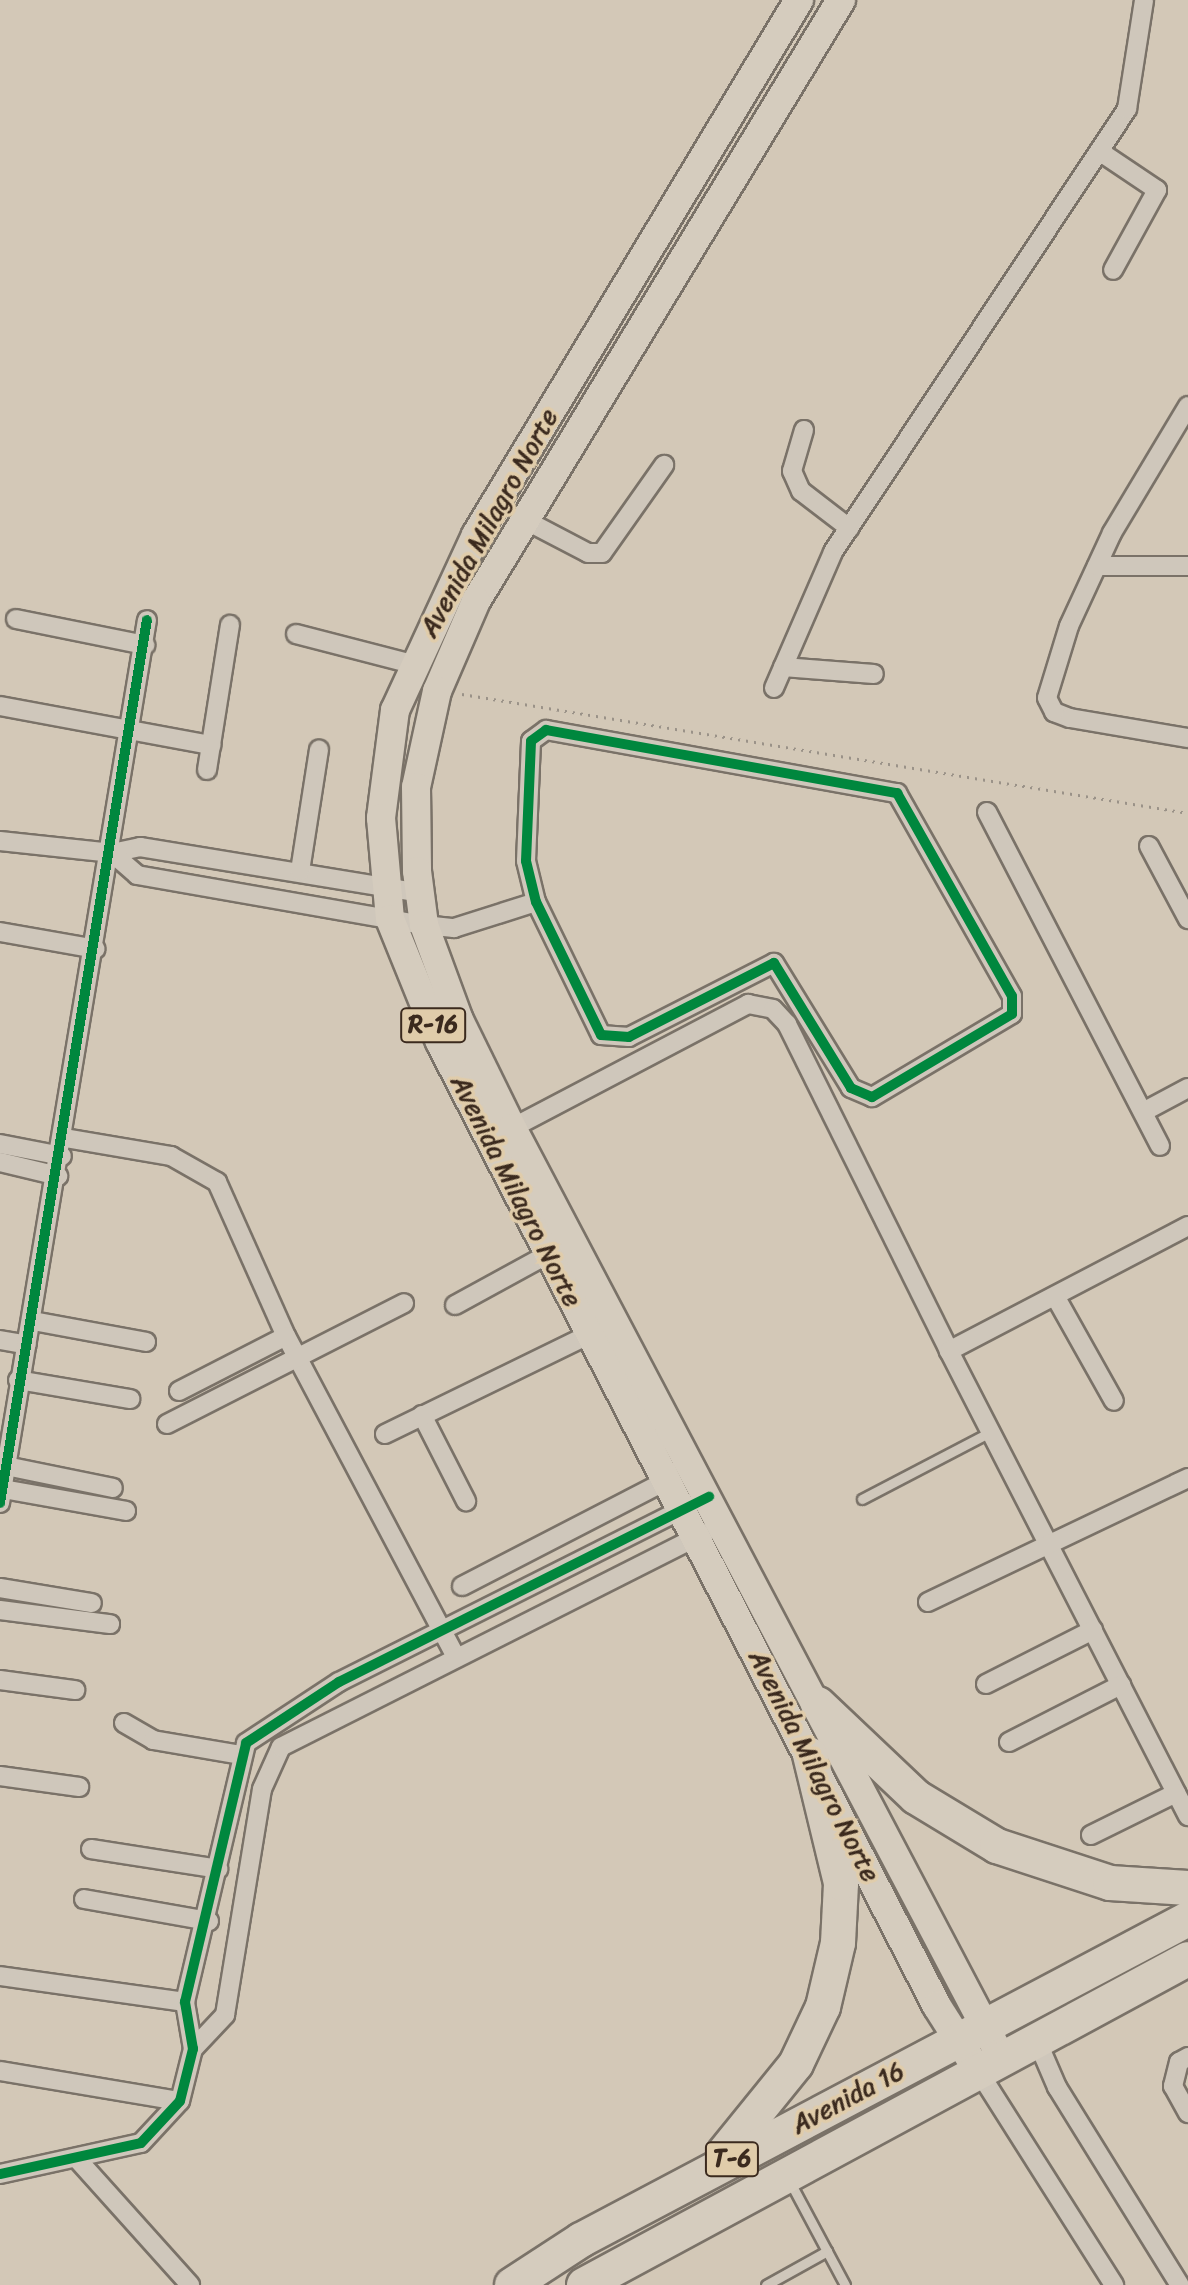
<!DOCTYPE html>
<html>
<head>
<meta charset="utf-8">
<style>
  body { margin:0 }
  #map { position:relative; width:1188px; height:2285px; overflow:hidden; background:#d3c8b7; font-family:Sriracha,sans-serif }
  div>[style] { position:absolute }
  [style*='--x'] { left:calc(var(--x)*1px); top:calc(var(--y)*1px); width:calc(var(--w)*1px); rotate:calc(var(--a)*1deg) }
  .path>* { height:3px; margin-top:-1.5px; transform-origin:0; background:repeating-linear-gradient(90deg,#9a9288 0 2px,transparent 0 8px) }
  .roads { filter:drop-shadow(2px 0 #7a7268) drop-shadow(-2px 0 #7a7268) drop-shadow(0 2px #7a7268) drop-shadow(0 -2px #7a7268) }
  .lane>* { height:9px; margin:-4.5px; padding:0 4.5px; transform-origin:4.5px; border-radius:4.5px; background:#cfc7bb }
  .street>* { height:18px; margin:-9px; padding:0 9px; transform-origin:9px; border-radius:9px; background:#cfc7bb }
  .primary>* { height:28px; margin:-14px; padding:0 14px; transform-origin:14px; border-radius:14px; background:#d5ccbe }
  .highway>* { height:34px; margin:-17px; padding:0 17px; transform-origin:17px; border-radius:17px; background:#d5ccbe }
  .cycleway>* { height:10px; margin:-5px; padding:0 5px; transform-origin:5px; border-radius:5px; background:#00873e }
  span { translate:-50% -50%; white-space:nowrap; text-align:center; line-height:1.15; -webkit-text-stroke:7px #e0ccaa; paint-order:stroke }
  .shield-label span { padding:2px 6px; background:#e0ccaa; border:2px solid; border-radius:6px; -webkit-text-stroke-width:0 }
  .shield-label { font-size:24px; color:#3b2a1e; font-weight:700 }
  .street-label { font-size:26px; color:#3b2a1e }
</style>
</head>
<body>
<div id="map">
  <div class="path">
    <div style="--x:462;--y:694;--w:736;--a:9.31"></div>
  </div>
  <div class="roads">
    <div class="lane">
      <div style="--x:862;--y:1499;--w:144;--a:-27.6"></div>
      <div style="--x:790;--y:2182;--w:117;--a:61.9"></div>
      <div style="--x:766;--y:2285;--w:70;--a:-29.1"></div>
    </div>
    <div class="street">
      <div style="--x:1099;--y:151;--w:70;--a:33.9"></div>
      <div style="--x:1157;--y:190;--w:91;--a:118.8"></div>
      <div style="--x:1188;--y:406;--w:148;--a:120.9"></div>
      <div style="--x:1112;--y:533;--w:102;--a:114.8"></div>
      <div style="--x:1069;--y:626;--w:75;--a:107"></div>
      <div style="--x:1047;--y:698;--w:16;--a:63"></div>
      <div style="--x:1054;--y:712;--w:17;--a:21"></div>
      <div style="--x:1070;--y:718;--w:120;--a:9.6"></div>
      <div style="--x:804;--y:430;--w:43;--a:106.3"></div>
      <div style="--x:792;--y:471;--w:22;--a:66"></div>
      <div style="--x:801;--y:491;--w:61;--a:37.6"></div>
      <div style="--x:525;--y:520;--w:71;--a:27.6"></div>
      <div style="--x:588;--y:553;--w:14;--a:0"></div>
      <div style="--x:602;--y:553;--w:108;--a:-54.8"></div>
      <div style="--x:1097;--y:566;--w:91;--a:0"></div>
      <div style="--x:16;--y:619;--w:132;--a:11.4"></div>
      <div style="--x:296;--y:634;--w:120;--a:14.5"></div>
      <div style="--x:783;--y:667;--w:91;--a:4.4"></div>
      <div style="--x:774;--y:688;--w:148;--a:-66.5"></div>
      <div style="--x:833;--y:552;--w:532;--a:-56.43"></div>
      <div style="--x:1127;--y:109;--w:110;--a:-81.1"></div>
      <div style="--x:0;--y:706;--w:215;--a:10.5"></div>
      <div style="--x:546;--y:730;--w:357;--a:10.2"></div>
      <div style="--x:897;--y:793;--w:233;--a:60.5"></div>
      <div style="--x:1012;--y:996;--w:18;--a:90"></div>
      <div style="--x:1012;--y:1014;--w:163;--a:149.3"></div>
      <div style="--x:872;--y:1097;--w:23;--a:-157"></div>
      <div style="--x:851;--y:1088;--w:147;--a:-121.6"></div>
      <div style="--x:774;--y:963;--w:163;--a:153"></div>
      <div style="--x:629;--y:1037;--w:28;--a:-176"></div>
      <div style="--x:601;--y:1035;--w:148;--a:-116"></div>
      <div style="--x:536;--y:902;--w:42;--a:-103.7"></div>
      <div style="--x:526;--y:861;--w:120;--a:-87.6"></div>
      <div style="--x:531;--y:741;--w:19;--a:-36"></div>
      <div style="--x:207;--y:770;--w:147;--a:-81"></div>
      <div style="--x:987;--y:812;--w:376;--a:62.6"></div>
      <div style="--x:0;--y:841;--w:113;--a:6.1"></div>
      <div style="--x:112;--y:853;--w:29;--a:-12"></div>
      <div style="--x:140;--y:847;--w:284;--a:9.3"></div>
      <div style="--x:1149;--y:846;--w:83;--a:61.9"></div>
      <div style="--x:112;--y:853;--w:33;--a:41"></div>
      <div style="--x:137;--y:875;--w:291;--a:9.9"></div>
      <div style="--x:424;--y:925;--w:30;--a:6"></div>
      <div style="--x:454;--y:928;--w:86;--a:-17.6"></div>
      <div style="--x:300;--y:871;--w:123;--a:-81.1"></div>
      <div style="--x:0;--y:932;--w:97;--a:10"></div>
      <div style="--x:1143;--y:1112;--w:51;--a:-28.1"></div>
      <div style="--x:512;--y:1128;--w:267;--a:-27.7"></div>
      <div style="--x:748;--y:1004;--w:25;--a:11"></div>
      <div style="--x:773;--y:1009;--w:21;--a:47"></div>
      <div style="--x:787;--y:1024;--w:365;--a:63.6"></div>
      <div style="--x:65;--y:1138;--w:108;--a:9.6"></div>
      <div style="--x:171;--y:1156;--w:53;--a:29.5"></div>
      <div style="--x:217;--y:1182;--w:169;--a:65.9"></div>
      <div style="--x:286;--y:1336;--w:363;--a:62.1"></div>
      <div style="--x:0;--y:1144;--w:63;--a:11"></div>
      <div style="--x:0;--y:1162;--w:60;--a:13.6"></div>
      <div style="--x:1188;--y:1226;--w:270;--a:152.4"></div>
      <div style="--x:949;--y:1351;--w:523;--a:62.8"></div>
      <div style="--x:1055;--y:1296;--w:120;--a:60.7"></div>
      <div style="--x:455;--y:1305;--w:106;--a:-28.7"></div>
      <div style="--x:33;--y:1321;--w:115;--a:10.5"></div>
      <div style="--x:0;--y:1340;--w:27;--a:10"></div>
      <div style="--x:18;--y:1380;--w:114;--a:9.6"></div>
      <div style="--x:179;--y:1391;--w:120;--a:-27.2"></div>
      <div style="--x:422;--y:1415;--w:97;--a:62.9"></div>
      <div style="--x:167;--y:1424;--w:266;--a:-27"></div>
      <div style="--x:385;--y:1434;--w:228;--a:-26"></div>
      <div style="--x:6;--y:1466;--w:109;--a:11.6"></div>
      <div style="--x:3;--y:1489;--w:125;--a:10.1"></div>
      <div style="--x:0;--y:1503;--w:895;--a:-80.55"></div>
      <div style="--x:462;--y:1586;--w:231;--a:-27.3"></div>
      <div style="--x:0;--y:1588;--w:93;--a:9.3"></div>
      <div style="--x:928;--y:1602;--w:288;--a:-25.5"></div>
      <div style="--x:0;--y:1610;--w:111;--a:7.3"></div>
      <div style="--x:0;--y:1680;--w:76;--a:7.6"></div>
      <div style="--x:986;--y:1684;--w:120;--a:-26.8"></div>
      <div style="--x:124;--y:1723;--w:34;--a:30"></div>
      <div style="--x:153;--y:1740;--w:90;--a:9.6"></div>
      <div style="--x:1009;--y:1742;--w:126;--a:-27"></div>
      <div style="--x:0;--y:1776;--w:80;--a:7.9"></div>
      <div style="--x:1091;--y:1835;--w:95;--a:-26.3"></div>
      <div style="--x:91;--y:1849;--w:129;--a:8.9"></div>
      <div style="--x:84;--y:1899;--w:127;--a:10"></div>
      <div style="--x:0;--y:1976;--w:187;--a:8"></div>
      <div style="--x:1035;--y:2036;--w:56;--a:66.7"></div>
      <div style="--x:1057;--y:2087;--w:233;--a:58.2"></div>
      <div style="--x:193;--y:2049;--w:47;--a:-46.7"></div>
      <div style="--x:225;--y:2015;--w:229;--a:-80.7"></div>
      <div style="--x:262;--y:1789;--w:46;--a:-65.7"></div>
      <div style="--x:281;--y:1747;--w:475;--a:-26.8"></div>
      <div style="--x:1188;--y:2057;--w:10;--a:151"></div>
      <div style="--x:1179;--y:2062;--w:25;--a:104"></div>
      <div style="--x:1173;--y:2086;--w:31;--a:61"></div>
      <div style="--x:977;--y:2069;--w:256;--a:57.6"></div>
      <div style="--x:0;--y:2071;--w:182;--a:9.5"></div>
      <div style="--x:78;--y:2160;--w:168;--a:48.1"></div>
      <div style="--x:0;--y:2174;--w:144;--a:-12.4"></div>
      <div style="--x:141;--y:2143;--w:57;--a:-47.1"></div>
      <div style="--x:180;--y:2101;--w:54;--a:-76"></div>
      <div style="--x:193;--y:2049;--w:48;--a:-99.7"></div>
      <div style="--x:185;--y:2002;--w:266;--a:-76.7"></div>
      <div style="--x:246;--y:1743;--w:111;--a:-33.3"></div>
      <div style="--x:339;--y:1682;--w:392;--a:-26.7"></div>
    </div>
    <div class="primary">
      <div style="--x:799;--y:0;--w:625;--a:121.12"></div>
      <div style="--x:476;--y:535;--w:193;--a:114.8"></div>
      <div style="--x:395;--y:710;--w:109;--a:97.4"></div>
      <div style="--x:381;--y:818;--w:101;--a:84.9"></div>
      <div style="--x:390;--y:919;--w:133;--a:67.9"></div>
      <div style="--x:440;--y:1042;--w:1085;--a:62.73"></div>
      <div style="--x:937;--y:2006;--w:75;--a:57.6"></div>
      <div style="--x:841;--y:0;--w:703;--a:121.27"></div>
      <div style="--x:476;--y:601;--w:98;--a:113.4"></div>
      <div style="--x:437;--y:691;--w:98;--a:102.3"></div>
      <div style="--x:416;--y:787;--w:84;--a:89.3"></div>
      <div style="--x:417;--y:871;--w:54;--a:82.6"></div>
      <div style="--x:424;--y:925;--w:101;--a:69.8"></div>
      <div style="--x:459;--y:1020;--w:120;--a:63.9"></div>
      <div style="--x:512;--y:1128;--w:1050;--a:62.24"></div>
    </div>
    <div class="highway">
      <div style="--x:818;--y:1704;--w:135;--a:43.5"></div>
      <div style="--x:916;--y:1797;--w:95;--a:31.2"></div>
      <div style="--x:997;--y:1846;--w:119;--a:18.1"></div>
      <div style="--x:1110;--y:1883;--w:78;--a:3.7"></div>
      <div style="--x:724;--y:2153;--w:114;--a:-51"></div>
      <div style="--x:796;--y:2064;--w:63;--a:-64.7"></div>
      <div style="--x:823;--y:2007;--w:66;--a:-76.8"></div>
      <div style="--x:838;--y:1943;--w:60;--a:-87.1"></div>
      <div style="--x:841;--y:1883;--w:132;--a:-103.6"></div>
      <div style="--x:512;--y:2285;--w:82;--a:-33.1"></div>
      <div style="--x:581;--y:2240;--w:687;--a:-27.87"></div>
      <div style="--x:584;--y:2285;--w:686;--a:-28.36"></div>
    </div>
  </div>
  <div class="cycleway">
    <div style="--x:546;--y:730;--w:357;--a:10.2"></div>
    <div style="--x:897;--y:793;--w:233;--a:60.5"></div>
    <div style="--x:1012;--y:996;--w:18;--a:90"></div>
    <div style="--x:1012;--y:1014;--w:163;--a:149.3"></div>
    <div style="--x:872;--y:1097;--w:23;--a:-157"></div>
    <div style="--x:851;--y:1088;--w:147;--a:-121.6"></div>
    <div style="--x:774;--y:963;--w:163;--a:153"></div>
    <div style="--x:629;--y:1037;--w:28;--a:-176"></div>
    <div style="--x:601;--y:1035;--w:148;--a:-116"></div>
    <div style="--x:536;--y:902;--w:42;--a:-103.7"></div>
    <div style="--x:526;--y:861;--w:120;--a:-87.6"></div>
    <div style="--x:531;--y:741;--w:19;--a:-36"></div>
    <div style="--x:0;--y:1503;--w:895;--a:-80.55"></div>
    <div style="--x:0;--y:2174;--w:144;--a:-12.4"></div>
    <div style="--x:141;--y:2143;--w:57;--a:-47.1"></div>
    <div style="--x:180;--y:2101;--w:54;--a:-76"></div>
    <div style="--x:193;--y:2049;--w:48;--a:-99.7"></div>
    <div style="--x:185;--y:2002;--w:266;--a:-76.7"></div>
    <div style="--x:246;--y:1743;--w:111;--a:-33.3"></div>
    <div style="--x:339;--y:1682;--w:414;--a:-26.6"></div>
  </div>
  <div class="shield-label">
    <span style="left:433px;top:1025px">R-16</span>
    <span style="left:732px;top:2159px">T-6</span>
  </div>
  <div class="street-label">
    <span style="left:489px;top:523px;rotate:-61deg">Avenida Milagro Norte</span>
    <span style="left:516px;top:1191px;rotate:63deg">Avenida Milagro Norte</span>
    <span style="left:814px;top:1766px;rotate:63deg">Avenida Milagro Norte</span>
    <span style="left:848px;top:2098px;rotate:-28deg">Avenida 16</span>
  </div>
</div>
</body>
</html>
